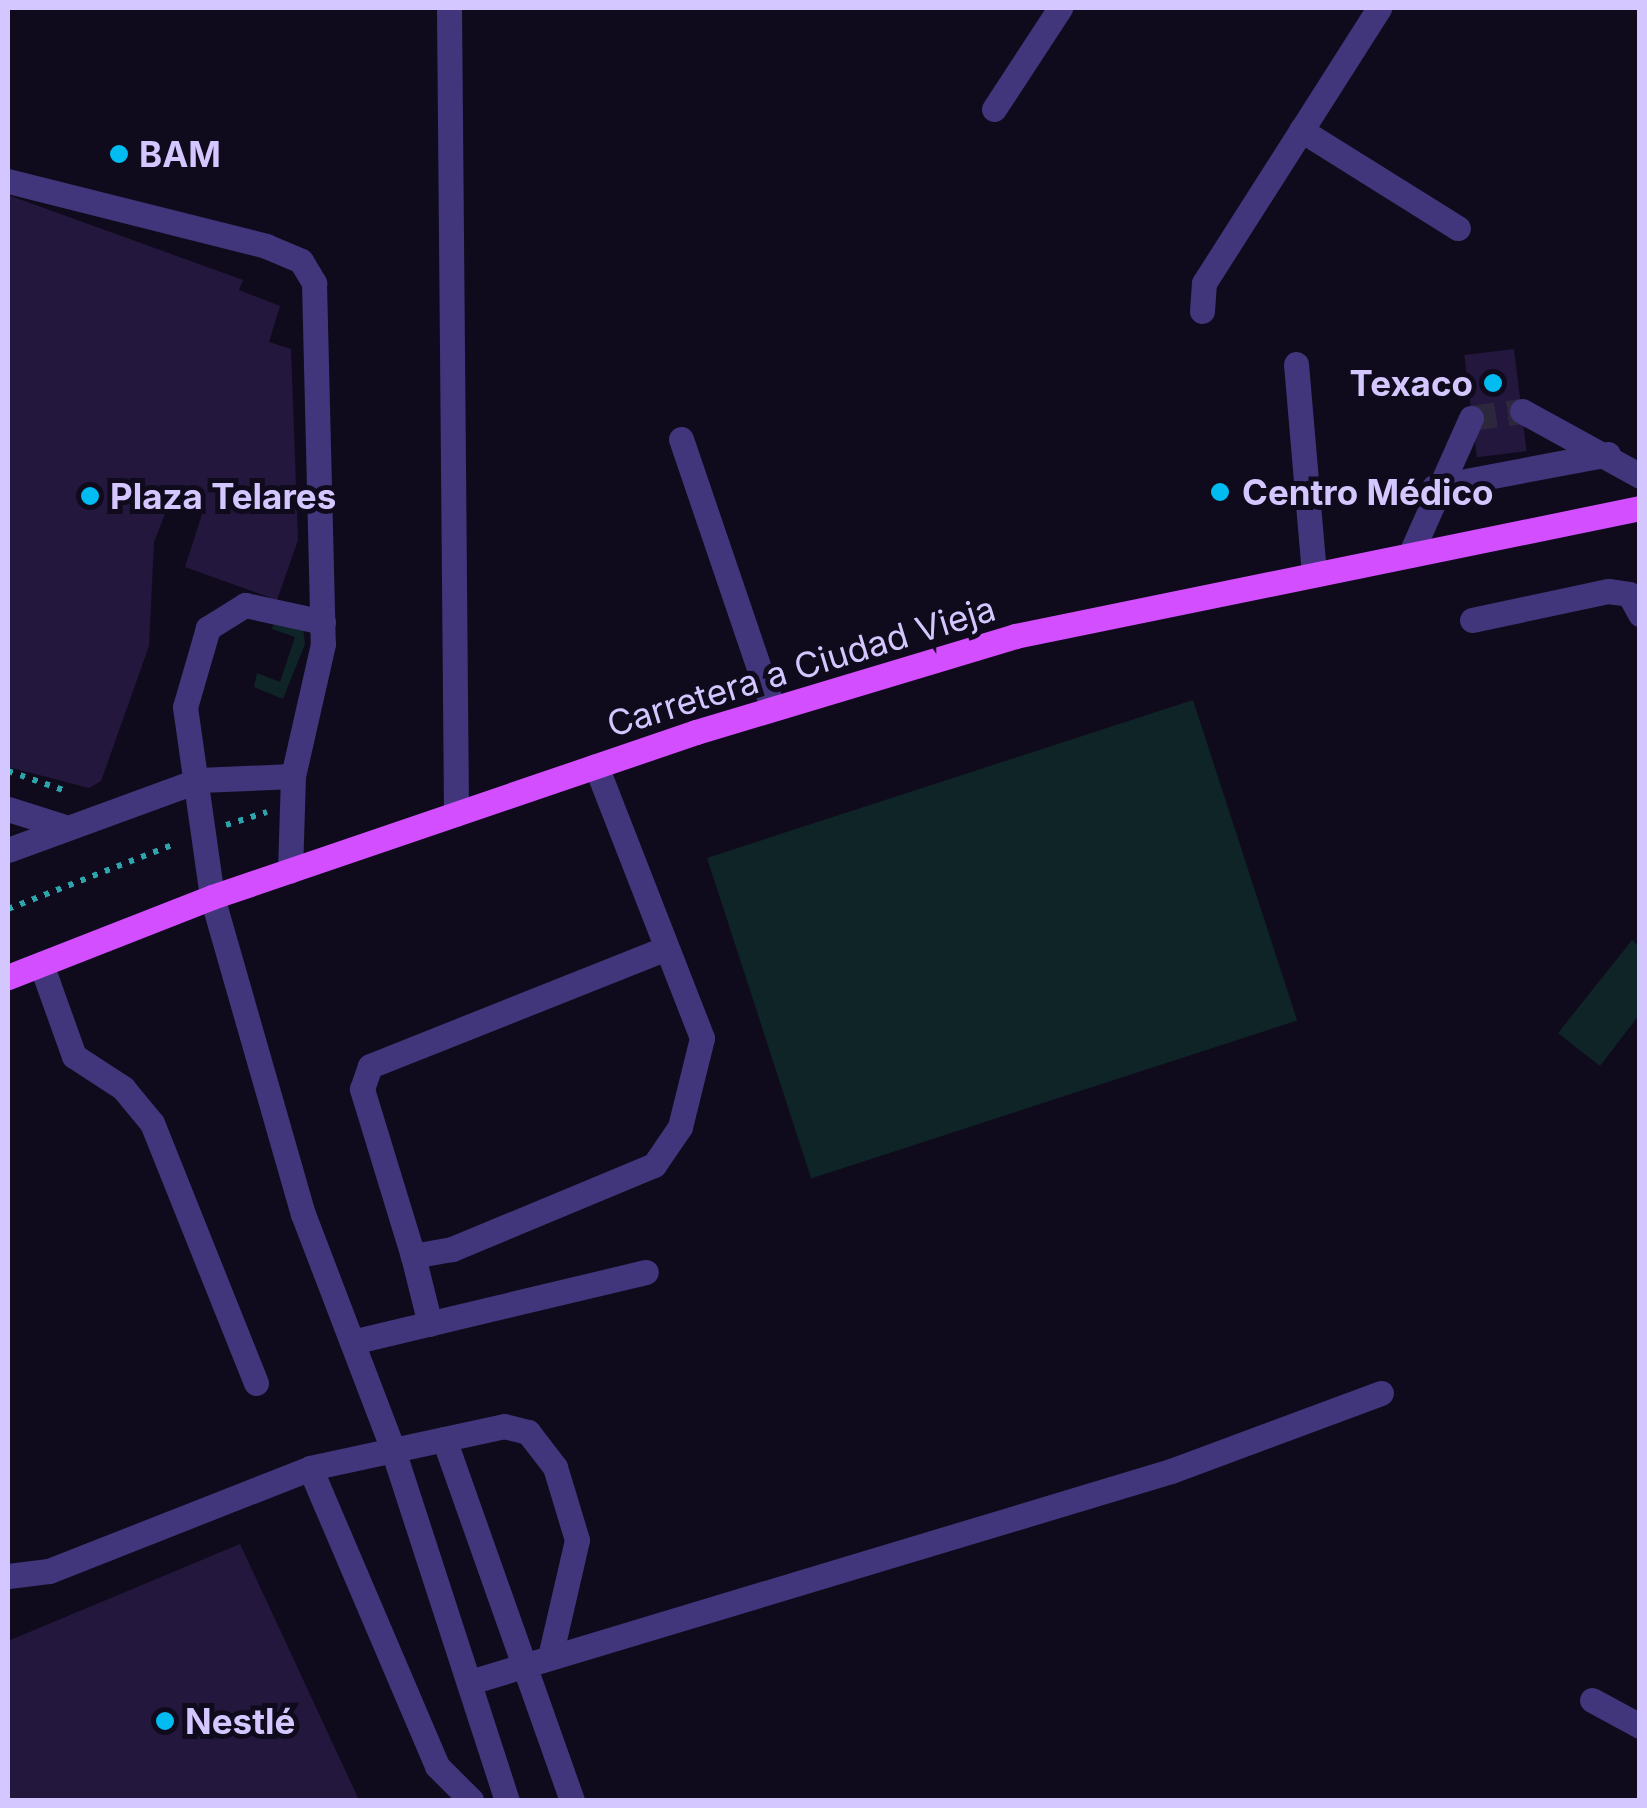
<!DOCTYPE html>
<html>
<head>
<meta charset="utf-8">
<style>
  body { margin:0 }
  #map { position:relative; width:1647px; height:1808px; overflow:hidden; background:#100b1c; font-family:Inter,sans-serif }
  div>[style] { position:absolute }
  [style*='--x'] { left:calc(var(--x)*1px); top:calc(var(--y)*1px); width:calc(var(--w)*1px); rotate:calc(var(--a)*1deg) }
  .green>* { inset:0; background:#0e2426; transform-origin:0 0 }
  .building>* { inset:0; background:#23173d; transform-origin:0 0 }
  .minor-tunnel>* { height:25px; margin-top:-12.5px; transform-origin:0; background:repeating-linear-gradient(90deg,#2d273e 0 25px,transparent 0 37px) }
  .path>* { height:6px; margin-top:-3px; transform-origin:0; background:repeating-linear-gradient(90deg,#2ca5ad 0 5px,transparent 0 13px) }
  .minor>* { height:25px; margin:-12.5px; padding:0 12.5px; transform-origin:12.5px; border-radius:12.5px; background:#41367b }
  .major>* { height:25px; margin:-12.5px; padding:0 12.5px; transform-origin:12.5px; border-radius:12.5px; background:#d24eff }
  .dots>* { width:28px; height:28px; translate:-50% -50%; box-sizing:border-box; border:5px solid #100b1c; border-radius:50% }
  span { translate:-50% -50%; white-space:nowrap; text-align:center; line-height:1.15; -webkit-text-stroke:10px #100b1c; paint-order:stroke }
  .poi-label { font-size:35px; color:#d4c6ff; font-weight:700 }
  .left { translate:0 -50%; text-align:left }
  .right { translate:-100% -50%; text-align:right }
  .street-label { font-size:35px; color:#d4c6ff }
  .frame { position:absolute; inset:0; border:10px solid #d4c6ff; pointer-events:none }
</style>
</head>
<body>
<div id="map">
  <div class="green">
    <div style="clip-path:polygon(275px 616px,303px 627px,305px 644px,283px 699px,254px 687px,257px 673px,280px 682px,295px 637px,272px 629px)"></div>
    <div style="left:1193px;top:700px;width:337px;height:511px;rotate:72deg"></div>
    <div style="clip-path:polygon(1632px 940px,1639px 946px,1639px 1015px,1600px 1066px,1558px 1033px)"></div>
  </div>
  <div class="building">
    <div style="clip-path:polygon(8px 195px,243px 280px,239px 290px,280px 306px,269px 342px,291px 349px,298px 540px,277px 600px,185px 567px,206px 502px,174px 491px,154px 542px,149px 646px,101px 781px,89px 788px,8px 767px)"></div>
    <div style="left:1514px;top:349px;width:103px;height:50px;rotate:83deg"></div>
    <div style="clip-path:polygon(240px 1544px,359px 1800px,8px 1800px,8px 1641px)"></div>
  </div>
  <div class="minor-tunnel">
    <div style="--x:1471;--y:418;--w:51;--a:-7.8"></div>
  </div>
  <div class="path">
    <div style="--x:8;--y:771;--w:61;--a:19"></div>
    <div style="--x:226;--y:825;--w:43;--a:-17.6"></div>
    <div style="--x:8;--y:909;--w:181;--a:-21.3"></div>
  </div>
  <div class="minor">
    <div style="--x:449;--y:8;--w:806;--a:89.5"></div>
    <div style="--x:994;--y:109;--w:121;--a:-56.8"></div>
    <div style="--x:1301;--y:130;--w:185;--a:32"></div>
    <div style="--x:8;--y:181;--w:266;--a:14.1"></div>
    <div style="--x:266;--y:246;--w:38;--a:23"></div>
    <div style="--x:301;--y:261;--w:26;--a:59"></div>
    <div style="--x:314;--y:283;--w:361;--a:88.6"></div>
    <div style="--x:323;--y:644;--w:135;--a:102.8"></div>
    <div style="--x:293;--y:776;--w:95;--a:91.8"></div>
    <div style="--x:1202;--y:311;--w:28;--a:-86"></div>
    <div style="--x:1204;--y:283;--w:326;--a:-57.5"></div>
    <div style="--x:1296;--y:364;--w:209;--a:85.1"></div>
    <div style="--x:1522;--y:411;--w:135;--a:28.8"></div>
    <div style="--x:681;--y:439;--w:283;--a:71.2"></div>
    <div style="--x:1434;--y:487;--w:177;--a:-10.7"></div>
    <div style="--x:1410;--y:555;--w:150;--a:-66"></div>
    <div style="--x:1472;--y:620;--w:139;--a:-12"></div>
    <div style="--x:1608;--y:591;--w:21;--a:8"></div>
    <div style="--x:1629;--y:594;--w:23;--a:61"></div>
    <div style="--x:323;--y:622;--w:80;--a:-167.7"></div>
    <div style="--x:245;--y:605;--w:44;--a:148.1"></div>
    <div style="--x:208;--y:628;--w:82;--a:106.2"></div>
    <div style="--x:185;--y:707;--w:192;--a:81.9"></div>
    <div style="--x:212;--y:897;--w:330;--a:74"></div>
    <div style="--x:303;--y:1214;--w:253;--a:69.1"></div>
    <div style="--x:393;--y:1450;--w:368;--a:72"></div>
    <div style="--x:596;--y:766;--w:292;--a:68.7"></div>
    <div style="--x:702;--y:1038;--w:92;--a:103.9"></div>
    <div style="--x:680;--y:1127;--w:46;--a:124.4"></div>
    <div style="--x:654;--y:1165;--w:219;--a:157.4"></div>
    <div style="--x:452;--y:1249;--w:40;--a:170"></div>
    <div style="--x:413;--y:1256;--w:175;--a:-107"></div>
    <div style="--x:362;--y:1089;--w:24;--a:-71"></div>
    <div style="--x:370;--y:1066;--w:316;--a:-21.7"></div>
    <div style="--x:8;--y:809;--w:57;--a:17.5"></div>
    <div style="--x:8;--y:850;--w:203;--a:-20.1"></div>
    <div style="--x:199;--y:780;--w:94;--a:-2.4"></div>
    <div style="--x:41;--y:964;--w:98;--a:70.3"></div>
    <div style="--x:74;--y:1056;--w:59;--a:33.1"></div>
    <div style="--x:123;--y:1088;--w:45;--a:50.4"></div>
    <div style="--x:152;--y:1123;--w:280;--a:68.2"></div>
    <div style="--x:413;--y:1256;--w:70;--a:76"></div>
    <div style="--x:352;--y:1342;--w:302;--a:-13.4"></div>
    <div style="--x:444;--y:1439;--w:383;--a:70.5"></div>
    <div style="--x:310;--y:1468;--w:324;--a:66.9"></div>
    <div style="--x:437;--y:1766;--w:48;--a:45"></div>
    <div style="--x:8;--y:1576;--w:41;--a:-7"></div>
    <div style="--x:49;--y:1571;--w:281;--a:-21.5"></div>
    <div style="--x:310;--y:1468;--w:198;--a:-12.2"></div>
    <div style="--x:504;--y:1426;--w:25;--a:14"></div>
    <div style="--x:528;--y:1432;--w:44;--a:52.4"></div>
    <div style="--x:555;--y:1467;--w:76;--a:73.2"></div>
    <div style="--x:577;--y:1540;--w:120;--a:103"></div>
    <div style="--x:470;--y:1682;--w:732;--a:-16.75"></div>
    <div style="--x:1171;--y:1471;--w:224;--a:-20.4"></div>
    <div style="--x:1592;--y:1700;--w:55;--a:28.4"></div>
  </div>
  <div class="major">
    <div style="--x:8;--y:977;--w:219;--a:-21.4"></div>
    <div style="--x:212;--y:897;--w:511;--a:-18.82"></div>
    <div style="--x:696;--y:732;--w:333;--a:-16.7"></div>
    <div style="--x:1015;--y:636;--w:638;--a:-11.57"></div>
  </div>
  <div class="dots">
    <div style="left:119px;top:154px;background:#01bcf1"></div>
    <div style="left:1493px;top:383px;background:#01bcf1"></div>
    <div style="left:1220px;top:492px;background:#01bcf1"></div>
    <div style="left:90px;top:496px;background:#01bcf1"></div>
    <div style="left:165px;top:1721px;background:#01bcf1"></div>
  </div>
  <div class="poi-label">
    <span class="left" style="left:139px;top:154px">BAM</span>
    <span class="right" style="left:1473px;top:383px">Texaco</span>
    <span class="left" style="left:1242px;top:492px">Centro Médico</span>
    <span class="left" style="left:110px;top:496px">Plaza Telares</span>
    <span class="left" style="left:185px;top:1721px">Nestlé</span>
  </div>
  <div class="street-label">
    <span style="left:801px;top:666px;rotate:-17deg">Carretera a Ciudad Vieja</span>
  </div>
  <div class="frame"></div>
</div>
</body>
</html>
